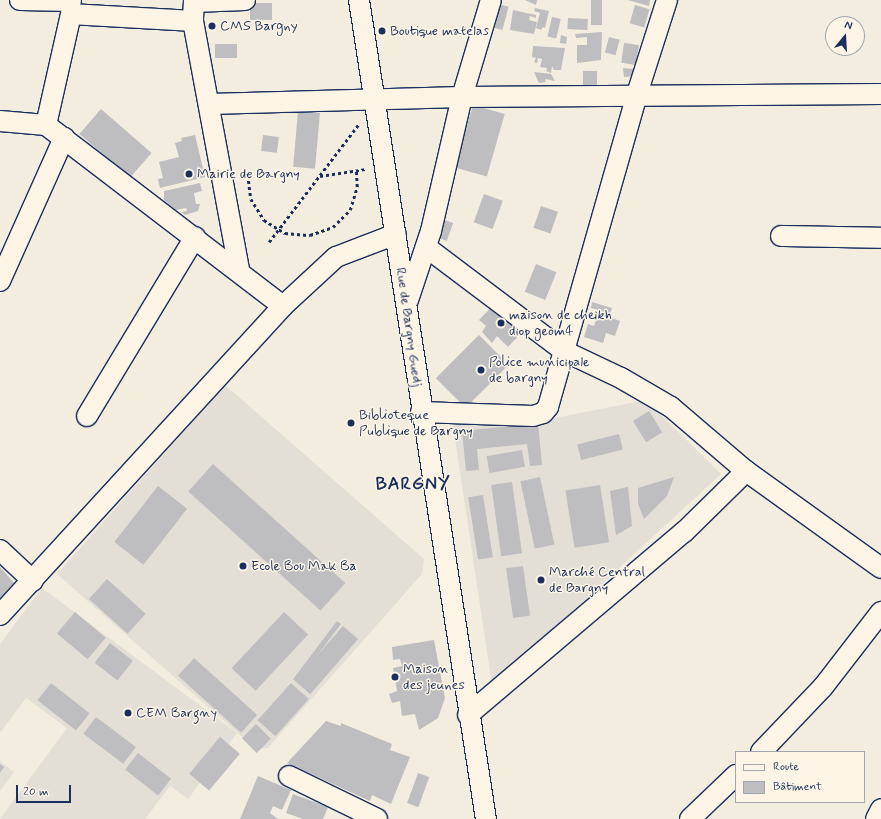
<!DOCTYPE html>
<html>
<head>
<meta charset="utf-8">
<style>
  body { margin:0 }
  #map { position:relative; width:881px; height:819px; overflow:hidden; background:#f3ede0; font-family:Mynerve,sans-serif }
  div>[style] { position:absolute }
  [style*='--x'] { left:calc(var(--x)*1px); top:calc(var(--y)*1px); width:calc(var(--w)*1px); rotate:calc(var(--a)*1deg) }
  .built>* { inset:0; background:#e3dfd6 }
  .building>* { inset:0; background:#bebec0; transform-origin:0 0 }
  .path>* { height:2.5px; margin-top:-1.25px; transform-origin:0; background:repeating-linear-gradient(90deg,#1b2f5e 0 3px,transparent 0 6px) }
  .roads { filter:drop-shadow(1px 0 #1b2f5e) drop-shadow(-1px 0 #1b2f5e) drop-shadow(0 1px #1b2f5e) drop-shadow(0 -1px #1b2f5e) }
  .street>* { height:20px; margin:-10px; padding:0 10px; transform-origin:10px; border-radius:10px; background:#fcf5e5 }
  .dots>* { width:11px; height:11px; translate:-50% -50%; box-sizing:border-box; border:2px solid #fcf5e5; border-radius:50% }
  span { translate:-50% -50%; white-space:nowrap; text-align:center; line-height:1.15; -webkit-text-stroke:3px #fcf5e5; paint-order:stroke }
  .poi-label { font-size:14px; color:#1b2f5e }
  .left { translate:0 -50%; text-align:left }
  .street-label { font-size:14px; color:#1b2f5e }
  .district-label { font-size:18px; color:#1b2f5e; font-weight:700; letter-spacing:1px }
  .legend { position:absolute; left:735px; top:751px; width:130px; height:52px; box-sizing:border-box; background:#fcf5e5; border:1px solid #a2a6af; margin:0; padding:5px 7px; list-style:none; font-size:12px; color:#1b2f5e }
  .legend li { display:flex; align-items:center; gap:8px; height:20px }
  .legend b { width:20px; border:1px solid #a2a6af }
  .north { position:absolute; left:825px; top:16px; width:40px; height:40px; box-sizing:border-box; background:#fcf5e5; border:1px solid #a2a6af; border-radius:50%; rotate:18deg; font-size:11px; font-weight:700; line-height:16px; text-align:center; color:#1b2f5e }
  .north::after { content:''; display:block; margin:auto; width:14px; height:18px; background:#1b2f5e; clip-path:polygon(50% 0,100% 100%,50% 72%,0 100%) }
  .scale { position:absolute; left:16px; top:785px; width:55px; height:18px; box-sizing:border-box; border:2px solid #1b2f5e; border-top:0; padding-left:5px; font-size:12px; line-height:14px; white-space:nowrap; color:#1b2f5e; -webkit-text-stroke:3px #fcf5e5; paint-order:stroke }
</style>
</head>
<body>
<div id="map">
  <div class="built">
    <div style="clip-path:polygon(225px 385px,424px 559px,422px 574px,268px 748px,256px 749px,57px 574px)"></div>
    <div style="clip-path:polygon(646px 400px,721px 474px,492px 685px,452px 419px,550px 419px)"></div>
    <div style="clip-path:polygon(42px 588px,237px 733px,188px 799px,170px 786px,145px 819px,0 819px,67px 728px,26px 698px,0 733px,0 644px)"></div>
    <div style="clip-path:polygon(0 761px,14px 772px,0 791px)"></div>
  </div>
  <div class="building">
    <div style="clip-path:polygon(525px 0,537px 0,536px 5px)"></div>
    <div style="left:591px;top:0;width:11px;height:25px"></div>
    <div style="clip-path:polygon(628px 0,650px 0,649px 6px)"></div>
    <div style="left:250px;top:3px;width:22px;height:17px"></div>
    <div style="left:498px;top:4px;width:11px;height:24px;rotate:15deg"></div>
    <div style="left:635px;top:5px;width:15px;height:19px;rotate:16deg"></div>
    <div style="clip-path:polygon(535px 8px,549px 11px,545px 28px,543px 27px,541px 30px,536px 28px,540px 13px,534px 11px)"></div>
    <div style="clip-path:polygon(513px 10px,536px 15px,536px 18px,530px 16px,529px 20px,537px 22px,534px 34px,510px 30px)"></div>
    <div style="left:552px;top:17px;width:9px;height:20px;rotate:13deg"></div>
    <div style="left:568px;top:18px;width:20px;height:11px;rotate:3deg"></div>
    <div style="clip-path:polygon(602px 32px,601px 60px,577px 63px,577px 45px,587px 45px,587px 37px,576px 38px,575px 34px)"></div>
    <div style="clip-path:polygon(561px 35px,567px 37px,566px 44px,560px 43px)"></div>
    <div style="left:609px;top:37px;width:11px;height:16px;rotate:15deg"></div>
    <div style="left:624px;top:43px;width:15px;height:20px;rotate:8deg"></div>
    <div style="left:215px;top:44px;width:22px;height:14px"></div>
    <div style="clip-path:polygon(533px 46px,565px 48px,561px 70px,554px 70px,552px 66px,551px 73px,546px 71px,547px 68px,540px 67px,542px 59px,538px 58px,537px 63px,534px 62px,536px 58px,532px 57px)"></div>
    <div style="clip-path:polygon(623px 68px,634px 69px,635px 76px,624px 77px)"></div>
    <div style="left:583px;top:71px;width:14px;height:15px"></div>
    <div style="clip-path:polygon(534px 72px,551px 74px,555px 81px,545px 79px,546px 82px,539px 83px)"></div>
    <div style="left:473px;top:105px;width:33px;height:65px;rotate:16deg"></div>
    <div style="left:101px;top:109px;width:67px;height:33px;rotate:41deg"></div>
    <div style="left:298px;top:111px;width:22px;height:56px;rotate:5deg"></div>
    <div style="clip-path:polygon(195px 135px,205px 177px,160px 188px,158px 179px,163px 178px,159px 162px,179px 157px,175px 143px,182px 141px,181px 138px)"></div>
    <div style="left:263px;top:135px;width:16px;height:16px;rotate:7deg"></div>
    <div style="clip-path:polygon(200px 183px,202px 191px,194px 193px,196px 204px,200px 204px,198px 211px,185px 215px,181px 212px,187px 211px,186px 208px,176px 210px,164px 200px,164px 191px)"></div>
    <div style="left:484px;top:194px;width:20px;height:30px;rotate:20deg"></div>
    <div style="left:541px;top:206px;width:18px;height:23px;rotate:19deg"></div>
    <div style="left:442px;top:219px;width:12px;height:19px;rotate:20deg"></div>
    <div style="left:536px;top:264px;width:22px;height:30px;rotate:22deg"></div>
    <div style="clip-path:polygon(496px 302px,526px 328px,508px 347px,497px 336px,492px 343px,482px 332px,486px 326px,479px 320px)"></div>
    <div style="clip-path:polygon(592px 302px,612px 308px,609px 317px,620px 321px,615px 336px,606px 333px,603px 343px,584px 337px,588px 324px,594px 326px,599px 310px,591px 308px)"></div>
    <div style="left:479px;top:335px;width:42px;height:61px;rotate:45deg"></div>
    <div style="left:649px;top:411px;width:25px;height:19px;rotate:58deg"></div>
    <div style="clip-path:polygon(538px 423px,542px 465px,530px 466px,527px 444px,477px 449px,479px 470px,466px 471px,462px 431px)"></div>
    <div style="left:619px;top:434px;width:16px;height:43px;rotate:76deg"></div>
    <div style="left:522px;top:450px;width:17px;height:36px;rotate:80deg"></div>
    <div style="left:213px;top:464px;width:178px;height:37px;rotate:42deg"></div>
    <div style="left:540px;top:477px;width:69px;height:20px;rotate:78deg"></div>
    <div style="clip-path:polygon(674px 477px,667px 496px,644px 519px,638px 504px,638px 488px)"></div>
    <div style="left:512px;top:482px;width:72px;height:21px;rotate:82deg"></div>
    <div style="left:600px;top:485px;width:58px;height:35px;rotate:81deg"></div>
    <div style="left:158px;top:486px;width:37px;height:71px;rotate:38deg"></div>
    <div style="clip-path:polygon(628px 487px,632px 526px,616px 535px,610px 491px)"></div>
    <div style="left:483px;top:495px;width:63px;height:15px;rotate:81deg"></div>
    <div style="left:523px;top:566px;width:50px;height:17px;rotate:82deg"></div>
    <div style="clip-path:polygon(0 567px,16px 585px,0 599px)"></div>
    <div style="left:107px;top:579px;width:52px;height:27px;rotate:42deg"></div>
    <div style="left:75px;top:612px;width:40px;height:28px;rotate:40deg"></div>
    <div style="left:284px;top:612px;width:33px;height:77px;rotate:43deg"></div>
    <div style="left:337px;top:621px;width:5px;height:73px;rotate:37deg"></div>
    <div style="left:343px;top:626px;width:20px;height:73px;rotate:41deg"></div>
    <div style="clip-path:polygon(434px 640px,445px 698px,438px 718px,419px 730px,415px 714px,402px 716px,400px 701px,392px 703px,389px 694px,397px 691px,393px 668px,402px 666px,400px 659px,393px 660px,392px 647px)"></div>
    <div style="left:110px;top:643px;width:29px;height:25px;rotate:38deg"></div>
    <div style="left:194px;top:658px;width:85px;height:24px;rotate:42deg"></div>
    <div style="left:51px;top:683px;width:49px;height:22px;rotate:38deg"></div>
    <div style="left:291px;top:683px;width:24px;height:50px;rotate:42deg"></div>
    <div style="left:96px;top:717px;width:50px;height:21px;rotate:37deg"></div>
    <div style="clip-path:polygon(326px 721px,341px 726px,341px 723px,392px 744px,390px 750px,410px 757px,391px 804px,372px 795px,370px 801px,287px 763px)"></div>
    <div style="left:256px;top:724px;width:21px;height:20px;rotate:45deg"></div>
    <div style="left:220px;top:737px;width:26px;height:48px;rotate:40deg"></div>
    <div style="left:138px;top:753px;width:42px;height:21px;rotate:38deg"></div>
    <div style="clip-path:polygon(0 764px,4px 767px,0 773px)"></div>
    <div style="left:418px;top:773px;width:12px;height:32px;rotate:20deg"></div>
    <div style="clip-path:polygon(258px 776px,291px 790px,282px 810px,273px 806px,270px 813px,278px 819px,240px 819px)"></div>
    <div style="clip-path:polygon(293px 794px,328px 807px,323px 819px,303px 819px,286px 813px)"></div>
  </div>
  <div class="path">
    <div style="--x:248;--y:175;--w:24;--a:83"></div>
    <div style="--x:251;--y:199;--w:25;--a:58"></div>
    <div style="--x:264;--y:220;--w:25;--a:32"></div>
    <div style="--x:285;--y:233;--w:25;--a:5"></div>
    <div style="--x:310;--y:235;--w:24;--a:-19"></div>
    <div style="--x:333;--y:227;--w:24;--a:-45"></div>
    <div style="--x:350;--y:210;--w:24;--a:-73"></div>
    <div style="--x:357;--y:187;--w:17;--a:-93"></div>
    <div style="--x:320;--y:176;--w:47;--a:-8.7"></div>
    <div style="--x:269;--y:242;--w:148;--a:-52.7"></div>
  </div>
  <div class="roads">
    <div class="street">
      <div style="--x:20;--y:0;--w:51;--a:1.1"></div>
      <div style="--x:194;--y:0;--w:21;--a:93"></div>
      <div style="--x:193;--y:21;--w:253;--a:79.5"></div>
      <div style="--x:359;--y:0;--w:829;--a:81.19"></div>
      <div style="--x:194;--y:2;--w:51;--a:-2.2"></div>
      <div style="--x:209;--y:104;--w:253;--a:-1.6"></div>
      <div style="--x:462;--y:97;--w:419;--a:-0.4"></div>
      <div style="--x:0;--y:121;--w:46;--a:5"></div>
      <div style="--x:46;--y:125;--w:298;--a:37.4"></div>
      <div style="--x:46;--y:125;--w:114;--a:-77.3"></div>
      <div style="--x:71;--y:14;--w:122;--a:3.3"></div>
      <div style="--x:781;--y:236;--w:100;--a:1.1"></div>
      <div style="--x:426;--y:247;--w:173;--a:37"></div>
      <div style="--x:564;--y:351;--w:63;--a:25.3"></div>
      <div style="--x:621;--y:378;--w:58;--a:30.1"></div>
      <div style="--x:671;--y:407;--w:99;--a:40.5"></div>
      <div style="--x:746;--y:471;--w:166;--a:35.7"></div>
      <div style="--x:0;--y:281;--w:157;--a:-65.9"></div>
      <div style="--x:408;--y:300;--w:73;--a:-71.6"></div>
      <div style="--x:431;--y:231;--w:138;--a:-77"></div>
      <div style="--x:462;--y:97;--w:101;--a:-73.4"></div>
      <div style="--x:421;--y:412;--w:112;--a:2"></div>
      <div style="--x:533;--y:416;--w:10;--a:-17"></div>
      <div style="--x:543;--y:413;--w:8;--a:-50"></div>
      <div style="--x:548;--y:407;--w:325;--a:-74.1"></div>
      <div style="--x:637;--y:94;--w:99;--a:-72.3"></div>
      <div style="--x:87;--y:416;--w:209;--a:-58.9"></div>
      <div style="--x:0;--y:550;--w:45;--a:43.2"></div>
      <div style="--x:0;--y:615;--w:419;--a:-47.5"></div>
      <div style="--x:283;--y:306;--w:72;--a:-42.8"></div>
      <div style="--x:336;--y:257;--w:64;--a:-21"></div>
      <div style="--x:468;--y:715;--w:283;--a:-40.3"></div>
      <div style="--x:684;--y:532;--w:87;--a:-44.5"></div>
      <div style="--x:761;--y:752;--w:90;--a:-46.4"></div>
      <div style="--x:823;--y:687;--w:95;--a:-52.3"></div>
      <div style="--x:289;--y:776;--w:98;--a:26"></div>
      <div style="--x:690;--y:819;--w:64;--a:-43.7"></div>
      <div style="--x:876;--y:819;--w:11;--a:-63"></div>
    </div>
  </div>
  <div class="dots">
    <div style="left:212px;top:26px;background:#1b2f5e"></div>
    <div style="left:382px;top:31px;background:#1b2f5e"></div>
    <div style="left:189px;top:174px;background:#1b2f5e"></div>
    <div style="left:501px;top:323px;background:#1b2f5e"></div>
    <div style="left:481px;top:370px;background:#1b2f5e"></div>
    <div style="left:351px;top:423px;background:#1b2f5e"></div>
    <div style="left:243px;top:566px;background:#1b2f5e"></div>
    <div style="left:541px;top:580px;background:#1b2f5e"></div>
    <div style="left:395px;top:677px;background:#1b2f5e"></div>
    <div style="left:128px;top:713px;background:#1b2f5e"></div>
  </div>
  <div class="poi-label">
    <span class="left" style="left:220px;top:26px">CMS Bargny</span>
    <span class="left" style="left:390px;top:31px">Boutique matelas</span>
    <span class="left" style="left:197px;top:174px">Mairie de Bargny</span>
    <span class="left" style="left:509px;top:323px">maison de cheikh<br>diop geom4</span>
    <span class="left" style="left:489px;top:370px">Police municipale<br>de bargny</span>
    <span class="left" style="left:359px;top:423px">Biblioteque<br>Publique de Bargny</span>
    <span class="left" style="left:251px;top:566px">Ecole Bou Mak Ba</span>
    <span class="left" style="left:549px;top:580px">Marché Central<br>de Bargny</span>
    <span class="left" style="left:403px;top:677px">Maison<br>des jeunes</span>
    <span class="left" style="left:136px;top:713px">CEM Bargny</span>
  </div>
  <div class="street-label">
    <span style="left:409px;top:327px;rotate:82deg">Rue de Bargny Guedj</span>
  </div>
  <div class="district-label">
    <span style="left:413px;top:484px">BARGNY</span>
  </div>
  <ul class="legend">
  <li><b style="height:5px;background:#fcf5e5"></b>Route</li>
  <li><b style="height:11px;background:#bebec0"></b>Bâtiment</li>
  </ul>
  <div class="north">N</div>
  <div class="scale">20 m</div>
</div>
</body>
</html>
